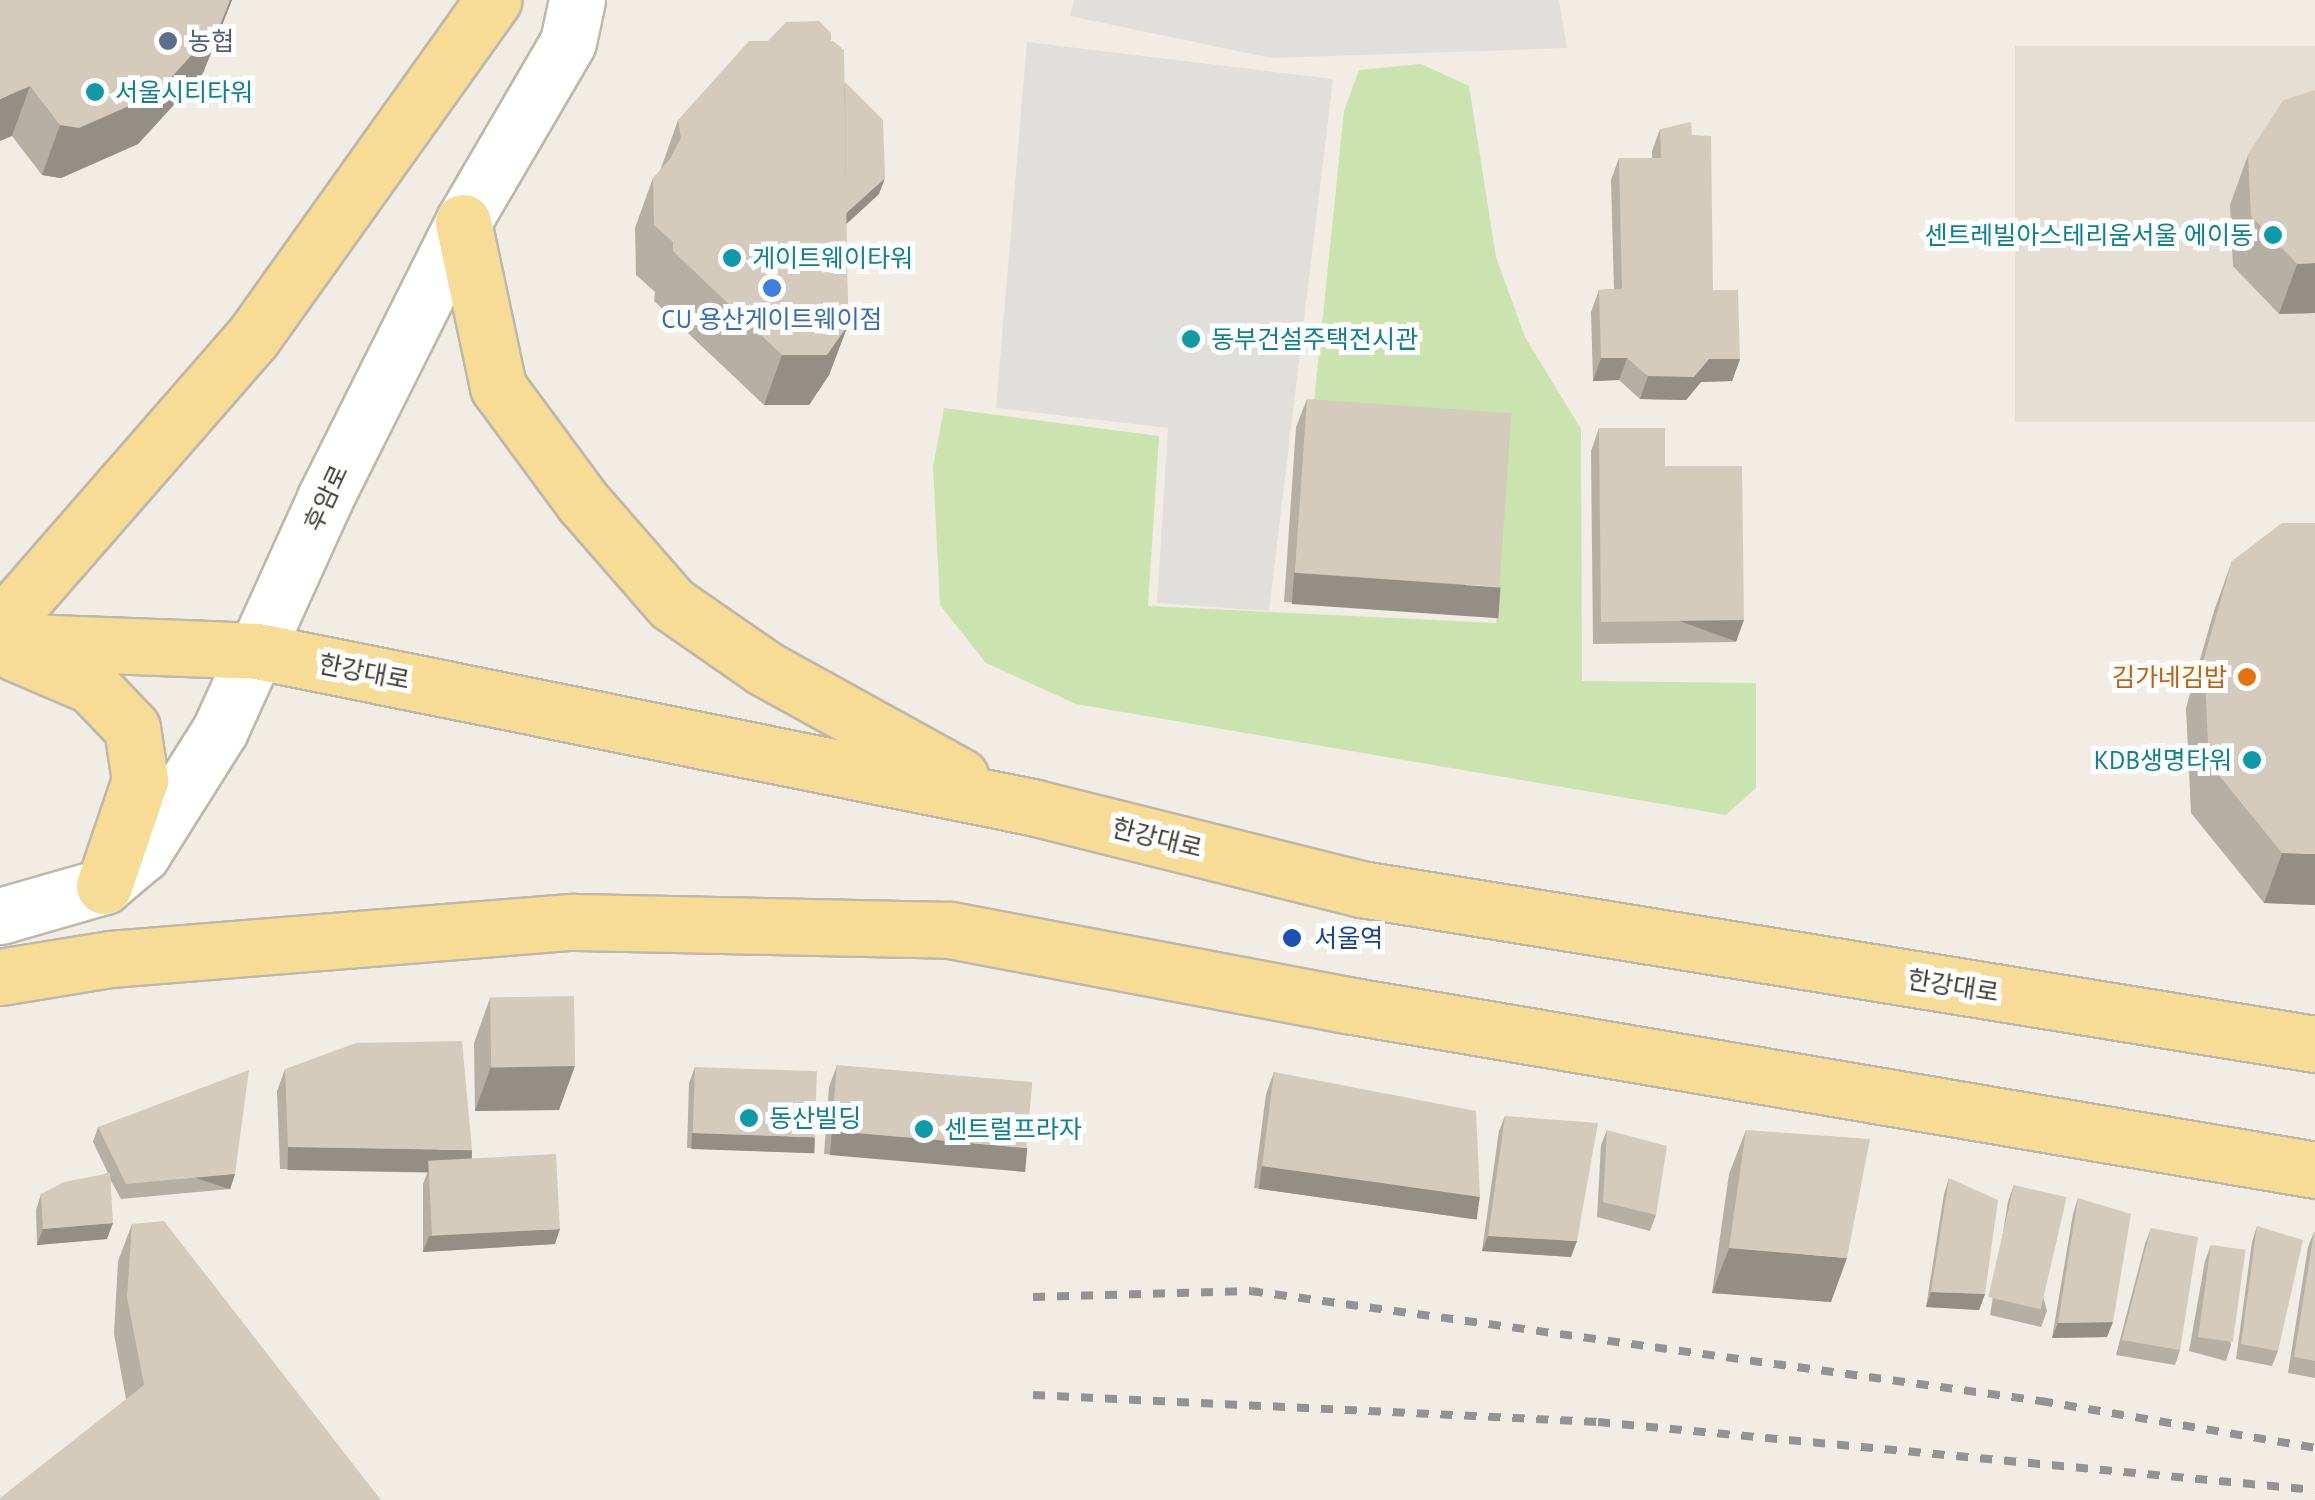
<!DOCTYPE html>
<html>
<head>
<meta charset="utf-8">
<style>
  body { margin:0 }
  #map { position:relative; width:2315px; height:1500px; overflow:hidden; background:#f1ede4; font-family:"PT Sans","Noto Sans KR",sans-serif }
  div>[style] { position:absolute }
  [style*='--x'] { left:calc(var(--x)*1px); top:calc(var(--y)*1px); width:calc(var(--w)*1px); rotate:calc(var(--a)*1deg) }
  .residential>* { inset:0; background:#e4dfd2; transform-origin:0 0 }
  .green>* { inset:0; background:#cbe3af }
  .parking>* { inset:0; background:#e1dfdc }
  .roads { filter:drop-shadow(2px 0 #beb7aa) drop-shadow(-2px 0 #beb7aa) drop-shadow(0 2px #beb7aa) drop-shadow(0 -2px #beb7aa) }
  .tertiary>* { height:55px; margin:-27.5px; padding:0 27.5px; transform-origin:27.5px; border-radius:27.5px; background:#fff }
  .primary>* { height:55px; margin:-27.5px; padding:0 27.5px; transform-origin:27.5px; border-radius:27.5px; background:#f7dc96 }
  .rail>* { height:8px; margin-top:-4px; transform-origin:0; background:repeating-linear-gradient(90deg,#939393 0 12px,transparent 0 24px) }
  .wall>* { inset:0; background:#b6afa3 }
  .shaded-wall>* { inset:0; background:#948e84; transform-origin:0 0 }
  .building>* { inset:0; background:#d4cbbd; transform-origin:0 0 }
  .dots>* { width:28px; height:28px; translate:-50% -50%; box-sizing:border-box; border:5px solid #fff; border-radius:50% }
  span { translate:-50% -50%; white-space:nowrap; text-align:center; line-height:1.15; -webkit-text-stroke:10px #fff; paint-order:stroke }
  .service-label { font-size:25px; color:#4e5e75 }
  .left { translate:0 -50%; text-align:left }
  .culture-label { font-size:25px; color:#0d838f }
  .right { translate:-100% -50%; text-align:right }
  .shop-label { font-size:25px; color:#366cbe }
  .street-label { font-size:25px; color:#423d34 }
  .food-label { font-size:25px; color:#c56008 }
  .transit-label { font-size:25px; color:#164399 }
</style>
</head>
<body>
<div id="map">
  <div class="residential">
    <div style="left:2015px;top:46px;width:300px;height:376px"></div>
  </div>
  <div class="green">
    <div style="clip-path:polygon(1421px 64px,1469px 86px,1496px 257px,1525px 337px,1581px 429px,1582px 681px,1756px 683px,1756px 788px,1726px 815px,1076px 704px,986px 663px,940px 605px,933px 467px,944px 408px,1159px 436px,1148px 606px,1496px 623px,1508px 432px,1314px 402px,1344px 111px,1359px 70px)"></div>
  </div>
  <div class="parking">
    <div style="clip-path:polygon(1074px 0,1559px 0,1567px 48px,1271px 58px,1070px 16px)"></div>
    <div style="clip-path:polygon(1027px 42px,1333px 79px,1269px 611px,1157px 603px,1168px 428px,996px 408px)"></div>
  </div>
  <div class="roads">
    <div class="tertiary">
      <div style="--x:0;--y:916;--w:108;--a:-16.1"></div>
      <div style="--x:104;--y:886;--w:50;--a:-40.1"></div>
      <div style="--x:142;--y:854;--w:146;--a:-57.8"></div>
      <div style="--x:220;--y:730;--w:255;--a:-65.6"></div>
      <div style="--x:325;--y:498;--w:309;--a:-63.4"></div>
      <div style="--x:463;--y:222;--w:208;--a:-59.7"></div>
      <div style="--x:568;--y:42;--w:43;--a:-77.9"></div>
    </div>
    <div class="primary">
      <div style="--x:463;--y:222;--w:169;--a:78"></div>
      <div style="--x:498;--y:387;--w:142;--a:53.6"></div>
      <div style="--x:582;--y:501;--w:137;--a:48.9"></div>
      <div style="--x:672;--y:604;--w:112;--a:34.8"></div>
      <div style="--x:764;--y:668;--w:224;--a:28.9"></div>
      <div style="--x:0;--y:627;--w:385;--a:-48.9"></div>
      <div style="--x:253;--y:337;--w:414;--a:-54.5"></div>
      <div style="--x:0;--y:641;--w:257;--a:2.2"></div>
      <div style="--x:257;--y:651;--w:791;--a:11.38"></div>
      <div style="--x:1032;--y:807;--w:339;--a:14"></div>
      <div style="--x:1361;--y:889;--w:967;--a:9.23"></div>
      <div style="--x:15;--y:653;--w:84;--a:23.2"></div>
      <div style="--x:92;--y:686;--w:58;--a:46.4"></div>
      <div style="--x:132;--y:728;--w:53;--a:81.3"></div>
      <div style="--x:140;--y:780;--w:112;--a:108.8"></div>
      <div style="--x:0;--y:977;--w:111;--a:-9.3"></div>
      <div style="--x:110;--y:959;--w:465;--a:-4.6"></div>
      <div style="--x:574;--y:922;--w:376;--a:1.2"></div>
      <div style="--x:950;--y:930;--w:404;--a:10.7"></div>
      <div style="--x:1347;--y:1005;--w:982;--a:9.67"></div>
    </div>
  </div>
  <div class="rail">
    <div style="--x:1033;--y:1297;--w:218;--a:-1.6"></div>
    <div style="--x:1251;--y:1291;--w:798;--a:7.93"></div>
    <div style="--x:2041;--y:1401;--w:278;--a:9.7"></div>
    <div style="--x:1033;--y:1395;--w:566;--a:2.74"></div>
    <div style="--x:1598;--y:1422;--w:720;--a:5.42"></div>
  </div>
  <div class="wall">
    <div style="clip-path:polygon(0 0,232px 0,203px 73px,138px 144px,61px 178px,42px 175px,12px 136px)"></div>
    <div style="clip-path:polygon(831px 41px,879px 194px,846px 224px,848px 325px,829px 375px,809px 405px,764px 405px,654px 301px,655px 292px,636px 275px,635px 228px,653px 178px,660px 171px,678px 120px)"></div>
    <div style="clip-path:polygon(2284px 100px,2315px 313px,2279px 314px,2233px 266px,2230px 205px,2248px 155px)"></div>
    <div style="clip-path:polygon(1660px 129px,1692px 135px,1713px 290px,1740px 359px,1732px 381px,1701px 382px,1686px 400px,1640px 399px,1619px 380px,1593px 381px,1591px 312px,1599px 290px,1614px 289px,1611px 180px,1619px 158px,1652px 158px,1652px 151px)"></div>
    <div style="clip-path:polygon(1307px 399px,1491px 615px,1284px 602px,1296px 427px)"></div>
    <div style="clip-path:polygon(1599px 428px,1665px 466px,1736px 642px,1593px 644px,1591px 451px)"></div>
    <div style="clip-path:polygon(2232px 561px,2315px 905px,2264px 903px,2191px 813px,2186px 708px,2214px 611px)"></div>
    <div style="clip-path:polygon(490px 998px,559px 1110px,475px 1111px,474px 1043px)"></div>
    <div style="clip-path:polygon(837px 1065px,1019px 1170px,824px 1154px,829px 1087px)"></div>
    <div style="clip-path:polygon(695px 1067px,810px 1153px,687px 1148px,689px 1083px)"></div>
    <div style="clip-path:polygon(285px 1069px,467px 1164px,555px 1244px,423px 1252px,423px 1184px,428px 1171px,280px 1169px,277px 1091px)"></div>
    <div style="clip-path:polygon(1274px 1072px,1480px 1197px,1472px 1219px,1254px 1188px,1266px 1094px)"></div>
    <div style="clip-path:polygon(1505px 1116px,1571px 1257px,1482px 1251px,1499px 1131px)"></div>
    <div style="clip-path:polygon(98px 1127px,235px 1174px,230px 1189px,121px 1199px,110px 1179px,107px 1239px,37px 1245px,36px 1210px,41px 1194px,108px 1173px,93px 1142px)"></div>
    <div style="clip-path:polygon(1607px 1130px,1656px 1215px,1650px 1231px,1597px 1217px,1601px 1145px)"></div>
    <div style="clip-path:polygon(1746px 1130px,1831px 1302px,1712px 1293px,1729px 1174px)"></div>
    <div style="clip-path:polygon(1949px 1178px,1985px 1294px,1979px 1310px,1926px 1307px,1944px 1194px)"></div>
    <div style="clip-path:polygon(2014px 1185px,2047px 1311px,2041px 1327px,1990px 1315px,2008px 1201px)"></div>
    <div style="clip-path:polygon(2078px 1198px,2107px 1337px,2052px 1338px,2073px 1214px)"></div>
    <div style="clip-path:polygon(132px 1224px,381px 1500px,126px 1399px,114px 1334px,118px 1261px)"></div>
    <div style="clip-path:polygon(2257px 1226px,2278px 1351px,2272px 1366px,2236px 1359px,2252px 1242px)"></div>
    <div style="clip-path:polygon(2151px 1228px,2180px 1350px,2175px 1365px,2116px 1355px,2145px 1244px)"></div>
    <div style="clip-path:polygon(2314px 1232px,2315px 1232px,2315px 1378px,2288px 1373px,2308px 1247px)"></div>
    <div style="clip-path:polygon(2211px 1245px,2231px 1345px,2226px 1361px,2189px 1351px,2205px 1261px)"></div>
  </div>
  <div class="shaded-wall">
    <div style="clip-path:polygon(230px 0,232px 0,203px 73px,138px 144px,61px 178px,42px 175px,60px 125px)"></div>
    <div style="clip-path:polygon(30px 86px,12px 136px,0 141px,0 99px)"></div>
    <div style="clip-path:polygon(885px 178px,879px 194px,828px 241px,834px 225px)"></div>
    <div style="clip-path:polygon(2315px 263px,2315px 313px,2279px 314px,2297px 264px)"></div>
    <div style="clip-path:polygon(848px 325px,829px 375px,809px 405px,764px 405px,782px 355px)"></div>
    <div style="clip-path:polygon(1601px 358px,1627px 358px,1619px 380px,1593px 381px)"></div>
    <div style="clip-path:polygon(1709px 359px,1740px 359px,1732px 381px,1701px 382px,1686px 400px,1640px 399px,1648px 376px)"></div>
    <div style="left:1294px;top:573px;width:207px;height:31px;rotate:4deg"></div>
    <div style="left:1744px;top:620px;width:23px;height:143px;rotate:110deg"></div>
    <div style="clip-path:polygon(2282px 853px,2315px 854px,2315px 905px,2264px 903px)"></div>
    <div style="clip-path:polygon(491px 1066px,575px 1066px,559px 1110px,475px 1111px)"></div>
    <div style="left:832px;top:1131px;width:196px;height:24px;rotate:5deg"></div>
    <div style="left:692px;top:1133px;width:123px;height:16px;rotate:2deg"></div>
    <div style="left:288px;top:1147px;width:184px;height:23px;rotate:1deg"></div>
    <div style="left:1262px;top:1166px;width:220px;height:23px;rotate:8deg"></div>
    <div style="left:235px;top:1174px;width:16px;height:109px;rotate:108deg"></div>
    <div style="clip-path:polygon(113px 1223px,107px 1239px,37px 1245px,43px 1229px)"></div>
    <div style="clip-path:polygon(560px 1229px,555px 1244px,423px 1252px,429px 1236px)"></div>
    <div style="clip-path:polygon(1488px 1236px,1577px 1241px,1571px 1257px,1482px 1251px)"></div>
    <div style="clip-path:polygon(1729px 1248px,1847px 1258px,1831px 1302px,1712px 1293px)"></div>
    <div style="clip-path:polygon(1931px 1292px,1985px 1294px,1979px 1310px,1926px 1307px)"></div>
    <div style="clip-path:polygon(2113px 1322px,2107px 1337px,2052px 1338px,2058px 1323px)"></div>
  </div>
  <div class="building">
    <div style="clip-path:polygon(0 0,230px 0,221px 23px,156px 94px,79px 128px,60px 125px,30px 86px,0 99px)"></div>
    <div style="clip-path:polygon(819px 21px,831px 33px,831px 41px,768px 41px,786px 22px)"></div>
    <div style="clip-path:polygon(749px 41px,833px 41px,844px 50px,848px 325px,827px 355px,782px 355px,673px 251px,673px 242px,654px 225px,653px 178px,670px 159px,681px 138px,678px 120px)"></div>
    <div style="clip-path:polygon(845px 82px,883px 120px,885px 178px,846px 213px)"></div>
    <div style="clip-path:polygon(2315px 90px,2315px 263px,2297px 264px,2251px 216px,2248px 155px,2284px 100px)"></div>
    <div style="clip-path:polygon(1691px 122px,1692px 135px,1711px 136px,1713px 290px,1738px 290px,1740px 359px,1709px 359px,1694px 377px,1648px 376px,1627px 358px,1601px 358px,1599px 290px,1622px 289px,1619px 158px,1661px 158px,1660px 129px)"></div>
    <div style="left:1307px;top:399px;width:205px;height:174px;rotate:4deg"></div>
    <div style="clip-path:polygon(1599px 428px,1665px 428px,1665px 466px,1742px 466px,1744px 620px,1601px 622px)"></div>
    <div style="clip-path:polygon(2282px 523px,2315px 523px,2315px 854px,2282px 853px,2209px 763px,2204px 658px,2232px 561px)"></div>
    <div style="left:574px;top:996px;width:70px;height:84px;rotate:89deg"></div>
    <div style="clip-path:polygon(462px 1041px,472px 1150px,288px 1147px,285px 1069px,356px 1043px)"></div>
    <div style="left:837px;top:1065px;width:196px;height:66px;rotate:5deg"></div>
    <div style="left:695px;top:1067px;width:122px;height:66px;rotate:2deg"></div>
    <div style="clip-path:polygon(249px 1070px,235px 1174px,126px 1184px,98px 1127px)"></div>
    <div style="clip-path:polygon(1274px 1072px,1476px 1111px,1480px 1197px,1262px 1166px)"></div>
    <div style="clip-path:polygon(1505px 1116px,1598px 1123px,1577px 1241px,1488px 1236px)"></div>
    <div style="clip-path:polygon(1607px 1130px,1667px 1146px,1656px 1215px,1603px 1202px)"></div>
    <div style="clip-path:polygon(1746px 1130px,1870px 1139px,1847px 1258px,1729px 1248px)"></div>
    <div style="left:556px;top:1154px;width:75px;height:128px;rotate:87deg"></div>
    <div style="clip-path:polygon(110px 1173px,113px 1223px,43px 1229px,41px 1194px,64px 1182px)"></div>
    <div style="clip-path:polygon(1949px 1178px,1998px 1200px,1985px 1294px,1931px 1292px)"></div>
    <div style="left:2014px;top:1185px;width:54px;height:115px;rotate:13deg"></div>
    <div style="clip-path:polygon(2078px 1198px,2131px 1214px,2113px 1322px,2058px 1323px)"></div>
    <div style="clip-path:polygon(164px 1221px,381px 1500px,0 1500px,0 1498px,144px 1385px,127px 1297px,132px 1224px)"></div>
    <div style="clip-path:polygon(2257px 1226px,2303px 1240px,2278px 1351px,2241px 1344px)"></div>
    <div style="clip-path:polygon(2151px 1228px,2198px 1237px,2180px 1350px,2122px 1340px)"></div>
    <div style="clip-path:polygon(2314px 1232px,2315px 1232px,2315px 1361px,2294px 1357px)"></div>
    <div style="left:2211px;top:1245px;width:35px;height:93px;rotate:8deg"></div>
  </div>
  <div class="dots">
    <div style="left:168px;top:41px;background:#5c6f8a"></div>
    <div style="left:95px;top:92px;background:#0f9aa8"></div>
    <div style="left:2273px;top:235px;background:#0f9aa8"></div>
    <div style="left:732px;top:258px;background:#0f9aa8"></div>
    <div style="left:772px;top:288px;background:#3f7fe0"></div>
    <div style="left:1191px;top:339px;background:#0f9aa8"></div>
    <div style="left:2247px;top:677px;background:#e8710a"></div>
    <div style="left:2252px;top:760px;background:#0f9aa8"></div>
    <div style="left:1292px;top:938px;background:#1a4fb4"></div>
    <div style="left:749px;top:1118px;background:#0f9aa8"></div>
    <div style="left:924px;top:1129px;background:#0f9aa8"></div>
  </div>
  <div class="service-label">
    <span class="left" style="left:188px;top:41px">농협</span>
  </div>
  <div class="culture-label">
    <span class="left" style="left:115px;top:92px">서울시티타워</span>
    <span class="right" style="left:2253px;top:235px">센트레빌아스테리움서울 에이동</span>
    <span class="left" style="left:752px;top:258px">게이트웨이타워</span>
    <span class="left" style="left:1211px;top:339px">동부건설주택전시관</span>
    <span class="right" style="left:2232px;top:760px">KDB생명타워</span>
    <span class="left" style="left:769px;top:1118px">동산빌딩</span>
    <span class="left" style="left:944px;top:1129px">센트럴프라자</span>
  </div>
  <div class="shop-label">
    <span style="left:772px;top:319px">CU 용산게이트웨이점</span>
  </div>
  <div class="street-label">
    <span style="left:326px;top:498px;rotate:-65deg">후암로</span>
    <span style="left:364px;top:672px;rotate:11deg">한강대로</span>
    <span style="left:1157px;top:838px;rotate:14deg">한강대로</span>
    <span style="left:1953px;top:986px;rotate:9deg">한강대로</span>
  </div>
  <div class="food-label">
    <span class="right" style="left:2227px;top:677px">김가네김밥</span>
  </div>
  <div class="transit-label">
    <span class="left" style="left:1314px;top:938px">서울역</span>
  </div>
</div>
</body>
</html>
